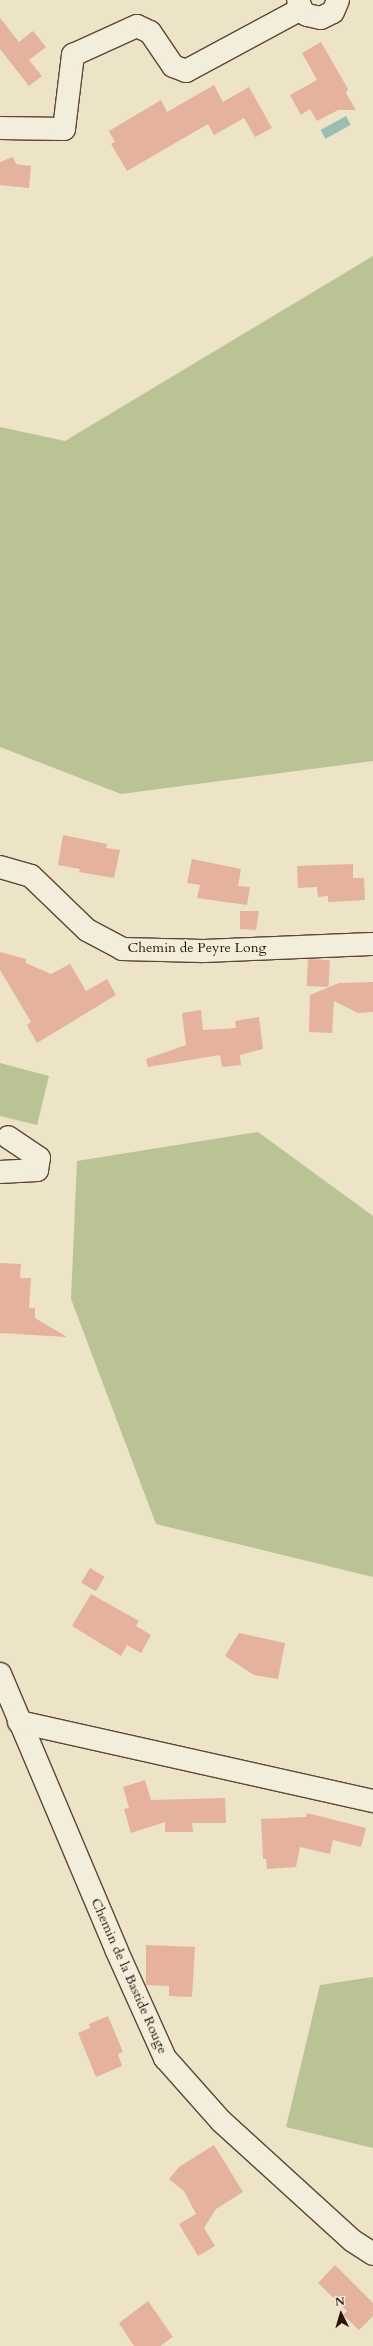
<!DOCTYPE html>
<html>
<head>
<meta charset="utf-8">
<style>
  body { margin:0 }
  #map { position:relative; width:373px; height:2346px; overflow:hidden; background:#ede3c7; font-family:Cardo,serif }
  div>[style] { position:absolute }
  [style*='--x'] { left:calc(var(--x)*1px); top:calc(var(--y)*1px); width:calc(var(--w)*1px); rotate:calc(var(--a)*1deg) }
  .green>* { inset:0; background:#bac394 }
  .water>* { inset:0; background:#9abeb1; transform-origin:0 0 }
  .building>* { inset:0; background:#e4b29d; transform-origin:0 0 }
  .roads { filter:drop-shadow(1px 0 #5d4636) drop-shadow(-1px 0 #5d4636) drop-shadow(0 1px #5d4636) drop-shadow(0 -1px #5d4636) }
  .minor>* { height:22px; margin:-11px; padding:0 11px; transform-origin:11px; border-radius:11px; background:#f3eddb }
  span { translate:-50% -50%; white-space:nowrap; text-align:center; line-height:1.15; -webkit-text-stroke:4px #f3eddb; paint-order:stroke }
  .street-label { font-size:14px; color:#2d1106 }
  .north { position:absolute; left:321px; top:2294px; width:40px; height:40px; -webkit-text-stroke:3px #f3eddb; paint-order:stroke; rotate:355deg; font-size:11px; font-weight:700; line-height:16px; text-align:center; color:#2d1106 }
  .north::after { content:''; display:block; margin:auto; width:14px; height:18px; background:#2d1106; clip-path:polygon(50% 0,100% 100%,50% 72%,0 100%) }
</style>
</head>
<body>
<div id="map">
  <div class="green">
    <div style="clip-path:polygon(373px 256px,373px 761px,121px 794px,0 747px,0 427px,65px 441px)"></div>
    <div style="clip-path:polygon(0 1063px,49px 1076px,37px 1125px,0 1116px)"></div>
    <div style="clip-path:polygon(258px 1132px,373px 1216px,373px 1577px,156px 1524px,71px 1299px,77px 1161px)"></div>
    <div style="clip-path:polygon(373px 1977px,373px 2148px,286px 2127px,320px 1985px)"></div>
  </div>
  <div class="water">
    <div style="left:346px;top:116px;width:10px;height:29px;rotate:61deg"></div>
  </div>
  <div class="building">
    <div style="clip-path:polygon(0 18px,19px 42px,33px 31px,46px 47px,29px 60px,42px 76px,29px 86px,0 49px)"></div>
    <div style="clip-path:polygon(321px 42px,348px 89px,346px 93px,356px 110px,338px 110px,317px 121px,310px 109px,301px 115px,290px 95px,317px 80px,302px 53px)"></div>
    <div style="clip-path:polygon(214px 85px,223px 102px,249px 87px,272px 128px,255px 137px,244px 118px,214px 135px,208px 124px,127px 171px,111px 144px,115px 142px,109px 131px,161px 100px,167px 112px)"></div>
    <div style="clip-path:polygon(13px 157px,16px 164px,31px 166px,29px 188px,0 185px,0 162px)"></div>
    <div style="clip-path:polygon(63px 835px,107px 844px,106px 848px,120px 850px,114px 878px,79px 872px,80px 869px,58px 865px)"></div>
    <div style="clip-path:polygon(192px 859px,241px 869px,238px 886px,250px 887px,247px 905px,197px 898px,200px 885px,187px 883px)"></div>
    <div style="clip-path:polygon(353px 864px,353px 878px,364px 878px,365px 900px,328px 902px,328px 896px,318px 897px,317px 887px,298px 888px,297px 866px)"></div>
    <div style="clip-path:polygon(240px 911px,259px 911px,256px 930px,240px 929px)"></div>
    <div style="clip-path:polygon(0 952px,26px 959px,26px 963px,51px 974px,70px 964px,86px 991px,107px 979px,116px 995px,37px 1043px,27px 1025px,31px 1022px,0 970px)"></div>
    <div style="left:308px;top:959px;width:22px;height:27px;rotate:3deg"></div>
    <div style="clip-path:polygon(373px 982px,373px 1012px,358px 1013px,334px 1001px,332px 1033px,309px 1032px,310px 995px,339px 983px)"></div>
    <div style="clip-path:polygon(201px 1010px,203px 1030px,236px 1028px,235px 1021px,259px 1017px,263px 1049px,240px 1055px,241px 1065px,222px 1067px,220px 1055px,148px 1067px,146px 1059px,186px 1045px,182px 1013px)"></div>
    <div style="clip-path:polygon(0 1263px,21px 1264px,20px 1278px,31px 1278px,29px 1308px,35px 1308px,35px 1318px,67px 1337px,0 1333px)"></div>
    <div style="left:90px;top:1568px;width:17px;height:17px;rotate:31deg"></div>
    <div style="clip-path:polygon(91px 1594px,139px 1621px,136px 1626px,151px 1635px,141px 1653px,127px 1645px,121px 1656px,72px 1626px)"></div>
    <div style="clip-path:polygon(239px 1633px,285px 1643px,278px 1679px,254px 1675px,225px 1656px)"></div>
    <div style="clip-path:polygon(145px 1780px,151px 1800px,225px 1798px,226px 1823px,192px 1823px,193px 1832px,165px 1832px,165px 1822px,131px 1833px,124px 1809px,129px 1808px,123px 1787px)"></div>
    <div style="clip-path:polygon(307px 1813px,366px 1828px,361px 1847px,333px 1840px,330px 1854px,300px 1847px,296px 1867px,267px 1869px,266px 1859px,263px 1859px,261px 1819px,306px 1817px)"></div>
    <div style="clip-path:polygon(146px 1945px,195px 1947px,192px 1997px,169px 1996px,169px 1986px,146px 1985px)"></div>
    <div style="clip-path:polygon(108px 2016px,123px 2052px,118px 2054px,122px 2066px,96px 2077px,78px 2033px,90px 2028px,89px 2024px)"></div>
    <div style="clip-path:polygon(214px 2145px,243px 2192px,216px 2209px,204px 2228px,215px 2246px,198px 2256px,179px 2224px,196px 2214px,184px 2191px,169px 2179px,179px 2167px)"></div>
    <div style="clip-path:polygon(335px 2265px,373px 2303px,373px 2316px,359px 2330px,343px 2315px,347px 2311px,318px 2283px)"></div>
    <div style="clip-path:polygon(148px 2301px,173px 2337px,160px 2346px,134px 2346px,119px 2323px)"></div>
  </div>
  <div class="roads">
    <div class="minor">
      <div style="--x:298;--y:0;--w:12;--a:70"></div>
      <div style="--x:302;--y:11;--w:6;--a:39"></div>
      <div style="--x:307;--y:15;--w:14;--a:12"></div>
      <div style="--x:321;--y:18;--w:13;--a:-27"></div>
      <div style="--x:333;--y:12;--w:13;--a:-67"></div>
      <div style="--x:0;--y:128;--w:64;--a:0.9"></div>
      <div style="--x:64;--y:129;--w:75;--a:-83.1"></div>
      <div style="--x:73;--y:55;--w:70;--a:-24.4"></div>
      <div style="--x:137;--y:26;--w:14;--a:25"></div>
      <div style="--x:150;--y:32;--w:41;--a:55.9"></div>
      <div style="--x:173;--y:66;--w:14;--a:21"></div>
      <div style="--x:186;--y:71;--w:131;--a:-28.3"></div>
      <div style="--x:0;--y:867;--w:32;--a:16"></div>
      <div style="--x:31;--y:876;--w:78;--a:44"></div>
      <div style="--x:87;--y:930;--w:40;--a:28"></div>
      <div style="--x:122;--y:949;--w:81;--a:1.4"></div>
      <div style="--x:203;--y:951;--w:170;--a:-2.4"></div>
      <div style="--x:0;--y:1172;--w:37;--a:-3"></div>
      <div style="--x:37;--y:1170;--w:12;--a:-81"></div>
      <div style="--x:39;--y:1158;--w:37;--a:-146"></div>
      <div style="--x:0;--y:1674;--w:298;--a:67.1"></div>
      <div style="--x:116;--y:1949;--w:120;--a:65.8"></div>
      <div style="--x:165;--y:2058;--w:84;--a:48.4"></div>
      <div style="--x:221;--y:2121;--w:178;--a:42.3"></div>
      <div style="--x:353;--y:2241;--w:24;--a:33"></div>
      <div style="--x:19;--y:1722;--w:363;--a:12.6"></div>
    </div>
  </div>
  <div class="street-label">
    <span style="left:197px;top:948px">Chemin de Peyre Long</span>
    <span style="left:129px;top:1976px;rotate:66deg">Chemin de la Bastide Rouge</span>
  </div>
  <div class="north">N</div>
</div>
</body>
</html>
